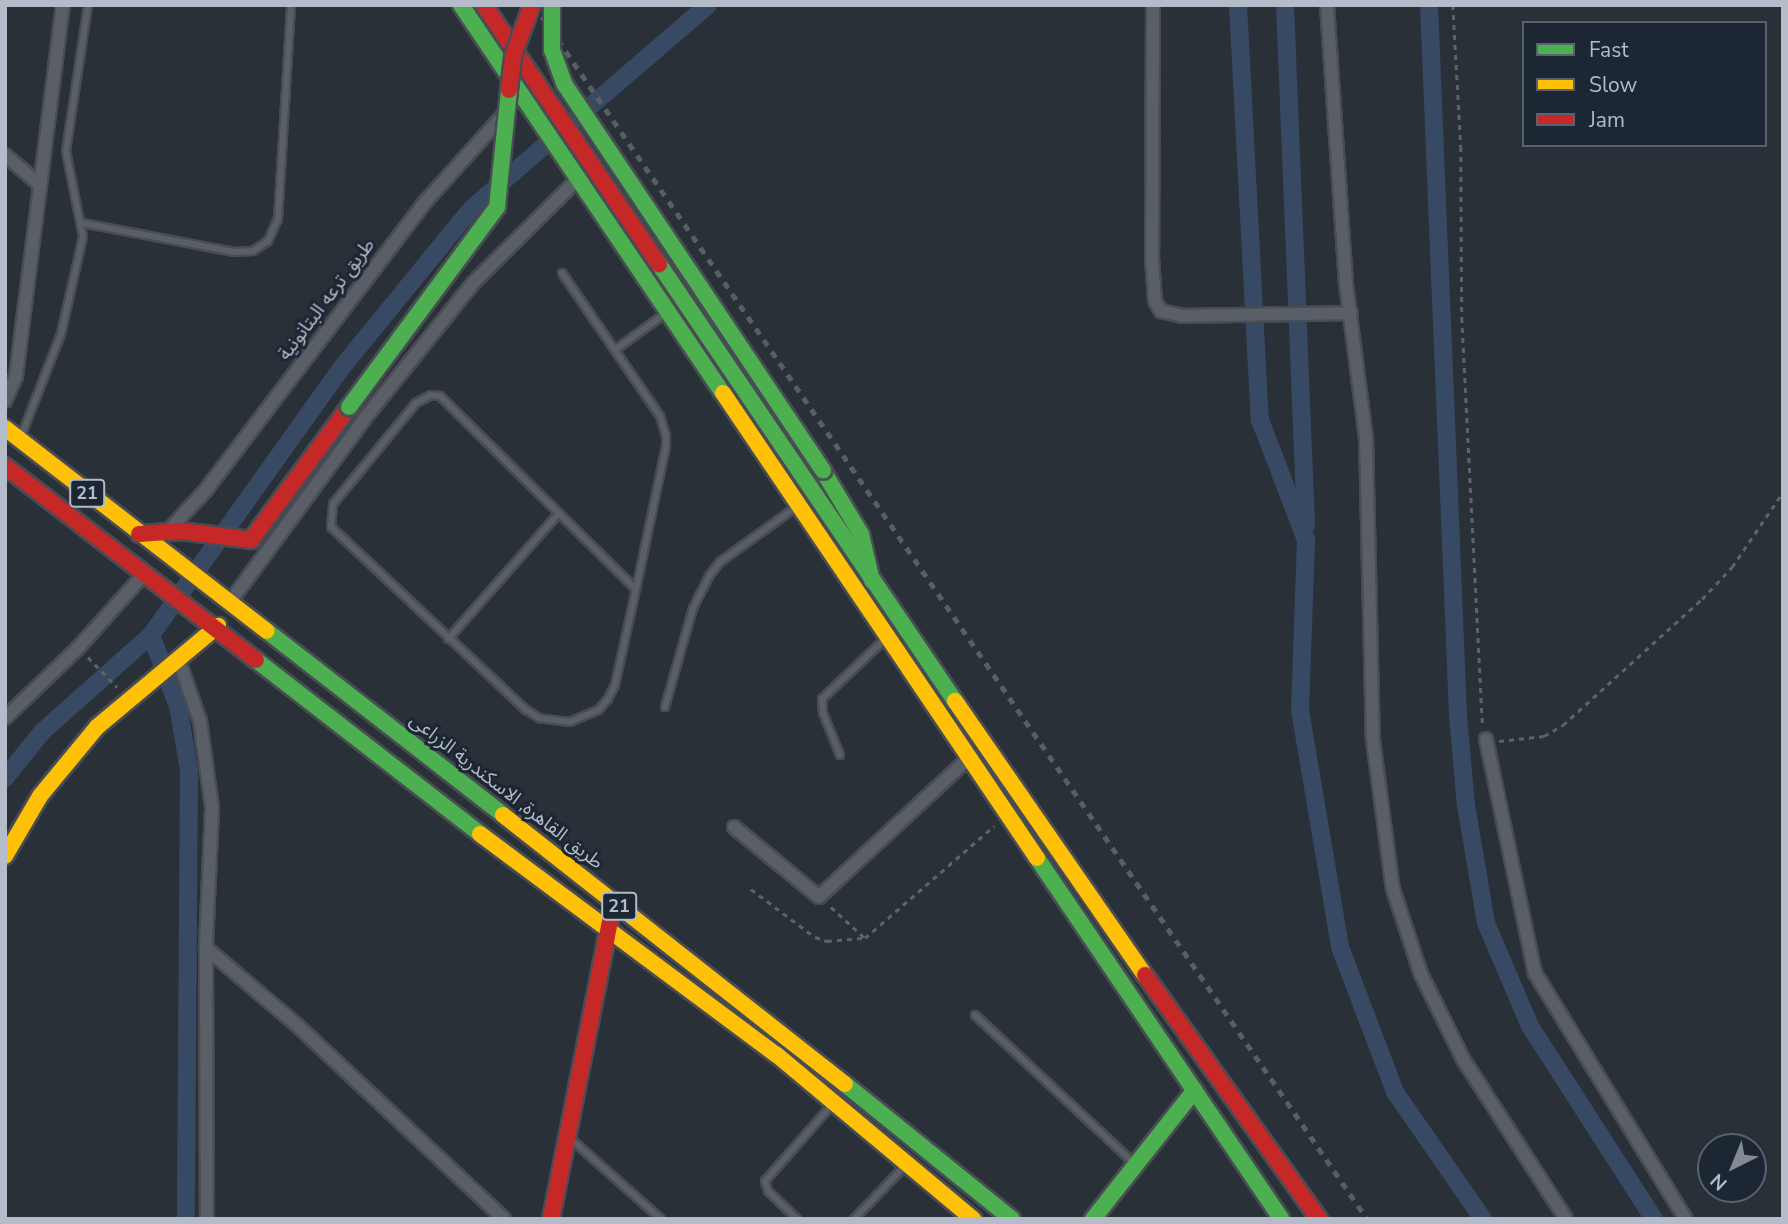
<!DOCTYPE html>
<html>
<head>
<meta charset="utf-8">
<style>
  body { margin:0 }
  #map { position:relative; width:1788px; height:1224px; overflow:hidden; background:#2a3038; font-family:"Nunito Sans","Noto Sans Arabic",sans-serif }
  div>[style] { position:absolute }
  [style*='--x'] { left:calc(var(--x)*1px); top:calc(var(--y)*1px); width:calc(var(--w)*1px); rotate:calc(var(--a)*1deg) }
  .canal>* { height:18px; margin:-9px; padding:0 9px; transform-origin:9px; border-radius:9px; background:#384963 }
  .path>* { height:2.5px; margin-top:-1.25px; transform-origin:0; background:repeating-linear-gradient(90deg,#5d636a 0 5px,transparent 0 10px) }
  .roads { filter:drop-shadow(2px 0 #484c53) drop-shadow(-2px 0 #484c53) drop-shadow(0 2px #484c53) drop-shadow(0 -2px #484c53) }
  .lane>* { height:6px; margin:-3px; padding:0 3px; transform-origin:3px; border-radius:3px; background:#5a5e66 }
  .street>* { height:12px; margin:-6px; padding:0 6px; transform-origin:6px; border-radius:6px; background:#5a5e66 }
  .fast>* { height:16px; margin:-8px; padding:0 8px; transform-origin:8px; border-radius:8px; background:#4caf50 }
  .slow>* { height:16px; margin:-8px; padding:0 8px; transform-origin:8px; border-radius:8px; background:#ffc107 }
  .jam>* { height:16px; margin:-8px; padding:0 8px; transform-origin:8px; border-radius:8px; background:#c62828 }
  .rail>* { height:5px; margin-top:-2.5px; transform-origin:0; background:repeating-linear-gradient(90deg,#595d64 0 7px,transparent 0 14px) }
  .bridges { filter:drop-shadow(2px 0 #484c55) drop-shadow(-2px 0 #484c55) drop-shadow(0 2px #484c55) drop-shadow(0 -2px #484c55) }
  .fast-bridge>* { height:16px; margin:-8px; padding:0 8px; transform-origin:8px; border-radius:8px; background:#4caf50 }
  .jam-bridge>* { height:16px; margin:-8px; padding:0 8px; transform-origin:8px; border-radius:8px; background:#c62828 }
  span { translate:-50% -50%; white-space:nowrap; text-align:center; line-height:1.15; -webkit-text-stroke:6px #1d2633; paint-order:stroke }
  .shield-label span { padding:2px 5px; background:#1d2633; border:2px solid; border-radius:5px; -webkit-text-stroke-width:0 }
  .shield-label { font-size:18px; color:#b4bcc9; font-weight:700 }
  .street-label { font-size:19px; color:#b4bcc9 }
  .frame { position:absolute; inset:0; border:7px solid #b4bcc9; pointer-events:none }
  .legend { position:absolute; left:1522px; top:21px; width:245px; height:126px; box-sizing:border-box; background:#1d2633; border:2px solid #59626f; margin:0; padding:9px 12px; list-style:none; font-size:21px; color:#b4bcc9 }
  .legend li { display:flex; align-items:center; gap:14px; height:35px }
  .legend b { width:35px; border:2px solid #59626f }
  .north { position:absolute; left:1697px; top:1133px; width:70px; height:70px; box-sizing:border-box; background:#1d2633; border:2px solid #59626f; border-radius:50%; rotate:223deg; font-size:19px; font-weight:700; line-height:28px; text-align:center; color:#b4bcc9 }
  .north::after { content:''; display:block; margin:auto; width:24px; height:32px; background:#848b96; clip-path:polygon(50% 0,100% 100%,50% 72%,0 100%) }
</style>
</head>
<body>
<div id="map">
  <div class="canal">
    <div style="--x:1238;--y:5;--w:416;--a:87"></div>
    <div style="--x:1260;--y:420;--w:129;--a:69"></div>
    <div style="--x:1306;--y:540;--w:170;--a:92"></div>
    <div style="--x:1300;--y:710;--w:240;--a:80.4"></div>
    <div style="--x:1340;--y:947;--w:155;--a:69.2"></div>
    <div style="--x:1395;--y:1092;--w:155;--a:55.3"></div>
    <div style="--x:1285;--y:5;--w:521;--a:87.69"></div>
    <div style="--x:1429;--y:5;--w:712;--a:87.66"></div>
    <div style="--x:1458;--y:716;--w:89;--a:84.9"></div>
    <div style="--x:1466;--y:805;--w:120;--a:80.4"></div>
    <div style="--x:1486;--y:923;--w:112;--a:66.9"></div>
    <div style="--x:1530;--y:1026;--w:229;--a:57.3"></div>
    <div style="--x:151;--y:635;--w:76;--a:69.2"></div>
    <div style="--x:178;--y:706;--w:65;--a:80.2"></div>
    <div style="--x:189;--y:770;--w:449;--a:90.4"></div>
    <div style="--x:5;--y:778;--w:59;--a:-51.2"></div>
    <div style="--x:42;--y:732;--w:146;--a:-41.7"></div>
    <div style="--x:151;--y:635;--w:330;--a:-54.5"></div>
    <div style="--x:343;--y:366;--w:204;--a:-50.8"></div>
    <div style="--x:472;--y:208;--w:311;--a:-40.7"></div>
  </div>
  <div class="path">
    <div style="--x:1453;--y:5;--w:142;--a:86.8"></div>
    <div style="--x:1461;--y:147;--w:171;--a:89.7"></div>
    <div style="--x:1462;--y:318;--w:409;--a:87.1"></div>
    <div style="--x:88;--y:657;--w:42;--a:46"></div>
    <div style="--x:1499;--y:741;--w:45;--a:-6.3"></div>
    <div style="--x:1544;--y:736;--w:22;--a:-30"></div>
    <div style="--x:1563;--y:725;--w:188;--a:-42.2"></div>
    <div style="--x:1702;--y:599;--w:44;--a:-46.8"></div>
    <div style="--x:1732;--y:567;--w:91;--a:-55.8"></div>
    <div style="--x:751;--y:889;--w:80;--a:36.9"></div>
    <div style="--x:815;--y:937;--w:13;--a:18"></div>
    <div style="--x:827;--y:941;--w:38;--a:-5"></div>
    <div style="--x:865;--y:938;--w:171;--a:-41"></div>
    <div style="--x:831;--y:907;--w:46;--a:42.4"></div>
  </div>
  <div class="roads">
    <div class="lane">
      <div style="--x:82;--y:223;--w:155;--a:10.8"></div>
      <div style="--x:234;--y:252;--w:19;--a:-3"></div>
      <div style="--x:253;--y:251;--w:18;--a:-34"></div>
      <div style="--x:268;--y:241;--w:24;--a:-66"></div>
      <div style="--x:278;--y:219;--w:214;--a:-86.5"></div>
      <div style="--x:562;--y:273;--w:173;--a:55.6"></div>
      <div style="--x:660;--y:416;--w:21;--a:73"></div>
      <div style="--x:666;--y:436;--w:10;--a:90"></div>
      <div style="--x:666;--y:446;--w:146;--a:101.8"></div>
      <div style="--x:636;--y:589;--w:98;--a:102.3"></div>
      <div style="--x:615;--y:685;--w:16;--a:117"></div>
      <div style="--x:608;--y:699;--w:15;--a:132"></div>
      <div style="--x:598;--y:710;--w:30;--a:157"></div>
      <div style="--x:570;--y:722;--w:31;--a:-173"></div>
      <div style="--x:539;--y:718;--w:15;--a:-148"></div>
      <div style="--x:526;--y:710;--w:267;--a:-136.8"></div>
      <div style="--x:331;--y:527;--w:23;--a:-85"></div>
      <div style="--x:333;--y:504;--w:131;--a:-50.6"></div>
      <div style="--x:416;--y:403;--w:17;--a:-28"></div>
      <div style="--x:431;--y:395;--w:9;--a:6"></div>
      <div style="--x:440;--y:396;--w:275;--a:44.6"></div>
      <div style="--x:615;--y:350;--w:63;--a:-36"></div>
      <div style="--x:22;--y:434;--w:107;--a:-68.7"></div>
      <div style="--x:61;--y:334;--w:99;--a:-77.2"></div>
      <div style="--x:83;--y:237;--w:88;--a:-101.2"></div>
      <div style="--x:66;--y:151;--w:148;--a:-81.4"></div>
      <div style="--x:448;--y:639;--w:168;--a:-48.6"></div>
      <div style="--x:665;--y:707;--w:103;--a:-74.2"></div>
      <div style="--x:693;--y:608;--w:36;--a:-63"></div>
      <div style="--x:709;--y:576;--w:18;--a:-52"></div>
      <div style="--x:720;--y:562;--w:94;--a:-35.9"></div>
      <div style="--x:840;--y:755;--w:45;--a:-112"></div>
      <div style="--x:823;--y:713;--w:14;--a:-94"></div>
      <div style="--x:822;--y:699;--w:87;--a:-43.6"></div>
      <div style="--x:975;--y:1015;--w:219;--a:43"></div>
      <div style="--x:571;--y:1139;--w:120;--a:41.6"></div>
      <div style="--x:797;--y:1219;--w:40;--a:-136"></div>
      <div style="--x:768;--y:1191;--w:10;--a:-107"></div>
      <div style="--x:765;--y:1181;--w:100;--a:-48.7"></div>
      <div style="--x:854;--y:1219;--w:72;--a:-46.1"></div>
    </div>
    <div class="street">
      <div style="--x:1153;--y:5;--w:253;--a:90.2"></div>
      <div style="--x:1152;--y:258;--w:43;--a:86"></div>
      <div style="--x:1155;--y:301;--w:12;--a:59"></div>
      <div style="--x:1161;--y:311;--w:22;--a:13"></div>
      <div style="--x:1182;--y:316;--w:169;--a:-1"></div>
      <div style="--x:1327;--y:5;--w:280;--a:86.1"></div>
      <div style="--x:1346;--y:284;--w:154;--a:82.6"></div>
      <div style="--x:1366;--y:437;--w:303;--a:88.7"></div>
      <div style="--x:1373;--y:740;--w:150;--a:82.4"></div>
      <div style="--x:1393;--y:889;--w:89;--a:71.8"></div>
      <div style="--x:1421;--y:974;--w:95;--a:63.7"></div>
      <div style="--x:1463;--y:1059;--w:190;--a:57.2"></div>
      <div style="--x:5;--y:155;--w:45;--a:40.5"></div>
      <div style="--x:5;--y:401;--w:27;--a:-66"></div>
      <div style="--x:16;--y:376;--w:374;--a:-82.8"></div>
      <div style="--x:168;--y:531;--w:54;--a:-47.2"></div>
      <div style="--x:205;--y:491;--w:365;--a:-52.7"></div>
      <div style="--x:426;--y:201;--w:120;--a:-48"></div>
      <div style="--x:230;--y:602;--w:228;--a:-53.7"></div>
      <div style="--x:365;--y:418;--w:173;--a:-51.3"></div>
      <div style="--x:473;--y:283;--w:151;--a:-44.7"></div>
      <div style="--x:179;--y:661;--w:64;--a:70.7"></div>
      <div style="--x:200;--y:721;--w:88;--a:82.1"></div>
      <div style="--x:212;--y:808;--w:140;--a:92.5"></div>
      <div style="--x:206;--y:948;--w:271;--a:89.8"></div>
      <div style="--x:5;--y:718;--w:101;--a:-43.8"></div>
      <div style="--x:78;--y:648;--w:101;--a:-48.2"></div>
      <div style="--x:1486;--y:739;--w:239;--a:78.2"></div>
      <div style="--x:1535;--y:973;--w:289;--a:58.5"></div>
      <div style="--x:734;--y:827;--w:110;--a:39.5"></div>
      <div style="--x:819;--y:897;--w:205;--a:-42.8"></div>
      <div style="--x:206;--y:948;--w:122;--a:40.3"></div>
      <div style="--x:299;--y:1027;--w:281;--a:43.1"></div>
    </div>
    <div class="fast">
      <div style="--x:461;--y:5;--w:468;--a:56"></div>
      <div style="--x:659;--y:264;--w:528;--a:55.89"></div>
      <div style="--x:823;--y:471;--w:74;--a:58.9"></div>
      <div style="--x:861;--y:534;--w:48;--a:76.8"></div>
      <div style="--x:267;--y:631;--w:299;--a:37.9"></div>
      <div style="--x:256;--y:660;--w:284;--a:37.8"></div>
      <div style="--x:1037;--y:858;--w:436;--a:55.9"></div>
      <div style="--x:845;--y:1084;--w:215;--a:39"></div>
      <div style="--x:1093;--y:1219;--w:164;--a:-51.7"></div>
    </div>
    <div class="slow">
      <div style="--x:723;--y:393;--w:561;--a:55.97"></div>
      <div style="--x:5;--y:428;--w:331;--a:37.8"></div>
      <div style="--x:955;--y:701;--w:333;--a:55.3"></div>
      <div style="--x:503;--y:815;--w:435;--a:38.2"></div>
      <div style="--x:480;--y:834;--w:370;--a:36.7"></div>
      <div style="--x:777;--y:1055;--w:256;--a:39.9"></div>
      <div style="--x:5;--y:856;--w:69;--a:-59.7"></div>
      <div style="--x:40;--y:796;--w:89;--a:-50.4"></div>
      <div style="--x:97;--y:727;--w:158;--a:-39.9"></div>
    </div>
    <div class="jam">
      <div style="--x:484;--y:5;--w:313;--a:56"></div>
      <div style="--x:5;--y:466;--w:317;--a:37.7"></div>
      <div style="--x:139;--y:534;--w:42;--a:-4.1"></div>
      <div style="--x:181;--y:531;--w:71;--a:7.3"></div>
      <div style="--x:251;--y:540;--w:165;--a:-53.6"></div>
      <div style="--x:1145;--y:975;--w:300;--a:54.5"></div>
      <div style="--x:551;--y:1219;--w:305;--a:-78.8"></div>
    </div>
  </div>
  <div class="rail">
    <div style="--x:534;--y:5;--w:1472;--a:55.54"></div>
  </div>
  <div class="bridges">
    <div class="fast-bridge">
      <div style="--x:552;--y:5;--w:45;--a:90"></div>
      <div style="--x:552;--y:50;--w:37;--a:70"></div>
      <div style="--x:565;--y:85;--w:464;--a:56.2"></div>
      <div style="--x:349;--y:407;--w:249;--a:-53.5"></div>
      <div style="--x:497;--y:207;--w:118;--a:-84.1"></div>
    </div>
    <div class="jam-bridge">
      <div style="--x:509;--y:90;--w:34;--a:-83"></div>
      <div style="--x:513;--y:56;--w:54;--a:-69.6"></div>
    </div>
  </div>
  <div class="shield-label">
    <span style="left:87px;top:493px">21</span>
    <span style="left:619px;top:906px">21</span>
  </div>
  <div class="street-label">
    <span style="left:327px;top:300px;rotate:-53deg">طريق ترعه البتانونية</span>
    <span style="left:506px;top:792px;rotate:38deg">طريق القاهرة, الاسكندرية الزراعى</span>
  </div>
  <div class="frame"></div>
  <ul class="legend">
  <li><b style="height:9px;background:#4caf50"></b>Fast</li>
  <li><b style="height:9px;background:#ffc107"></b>Slow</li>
  <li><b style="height:9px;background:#c62828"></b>Jam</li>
  </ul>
  <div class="north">N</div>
</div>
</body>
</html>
